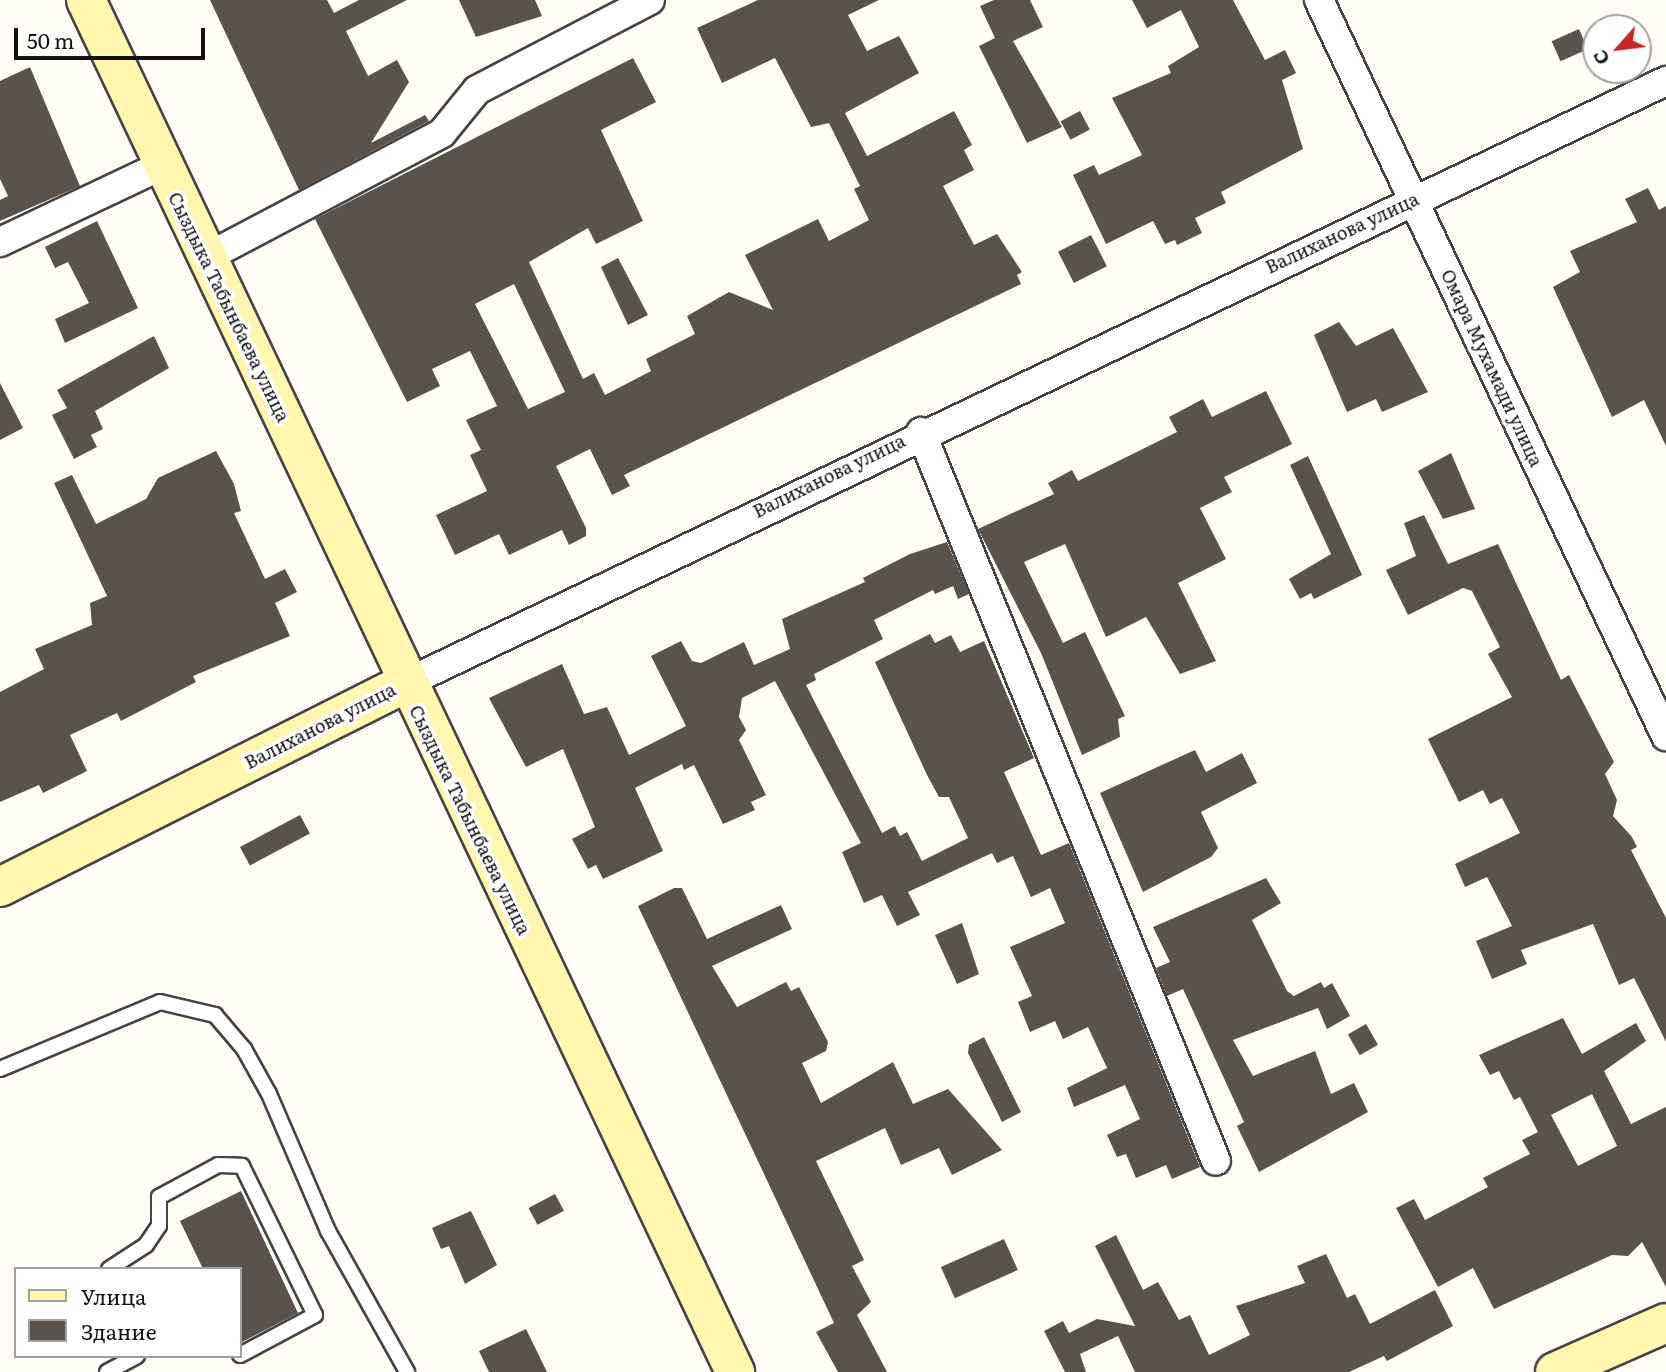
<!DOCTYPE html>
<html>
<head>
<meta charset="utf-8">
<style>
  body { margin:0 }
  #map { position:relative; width:1666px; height:1372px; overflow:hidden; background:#fffdf5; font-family:Literata,serif }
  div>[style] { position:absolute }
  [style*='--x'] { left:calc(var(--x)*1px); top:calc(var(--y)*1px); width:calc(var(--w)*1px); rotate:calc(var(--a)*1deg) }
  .building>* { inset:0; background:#5a524d; transform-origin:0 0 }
  .roads { filter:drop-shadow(2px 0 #444) drop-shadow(-2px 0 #444) drop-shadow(0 2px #444) drop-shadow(0 -2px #444) }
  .lane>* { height:14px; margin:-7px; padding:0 7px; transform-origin:7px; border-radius:7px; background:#fff }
  .street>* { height:28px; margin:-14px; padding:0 14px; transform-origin:14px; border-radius:14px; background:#fff }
  .secondary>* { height:38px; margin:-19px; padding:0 19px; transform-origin:19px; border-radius:19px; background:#fff6b0 }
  span { translate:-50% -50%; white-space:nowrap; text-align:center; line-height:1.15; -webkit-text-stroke:7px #fff; paint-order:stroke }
  .street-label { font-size:18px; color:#111 }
  .legend { position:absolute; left:14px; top:1267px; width:228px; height:91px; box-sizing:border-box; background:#fff; border:2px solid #a0a0a0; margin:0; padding:9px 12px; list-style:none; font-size:21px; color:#111 }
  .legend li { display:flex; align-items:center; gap:14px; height:35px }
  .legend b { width:35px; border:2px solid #a0a0a0 }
  .north { position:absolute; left:1582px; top:14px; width:70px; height:70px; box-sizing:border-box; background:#fff; border:2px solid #a0a0a0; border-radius:50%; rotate:242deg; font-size:19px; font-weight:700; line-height:28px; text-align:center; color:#111 }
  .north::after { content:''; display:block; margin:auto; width:24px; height:32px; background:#c4262e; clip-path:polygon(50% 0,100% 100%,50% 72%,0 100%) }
  .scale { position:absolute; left:14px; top:28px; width:191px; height:32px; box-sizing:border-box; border:4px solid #111; border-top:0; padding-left:9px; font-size:21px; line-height:24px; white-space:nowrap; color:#111; -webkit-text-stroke:5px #fff; paint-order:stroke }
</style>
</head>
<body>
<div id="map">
  <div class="building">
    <div style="clip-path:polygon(210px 0,327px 0,334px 13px,359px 0,407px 0,346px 31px,368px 76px,397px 60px,409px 82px,371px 143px,425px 115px,429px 121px,299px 190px)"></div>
    <div style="clip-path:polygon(459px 0,535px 0,542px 16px,476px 37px)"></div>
    <div style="clip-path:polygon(evenodd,758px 0,879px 0,848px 15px,867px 51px,899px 36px,919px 73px,845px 113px,867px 156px,954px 111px,972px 145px,964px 150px,974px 170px,943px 186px,974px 245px,997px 234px,1022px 272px,1017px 275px,1021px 284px,624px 475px,630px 486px,612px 495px,590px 449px,556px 466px,586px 528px,586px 536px,569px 545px,562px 530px,509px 555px,499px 534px,455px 555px,436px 515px,487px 491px,470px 455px,481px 450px,466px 420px,497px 406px,470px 351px,432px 369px,440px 386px,407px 402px,315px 219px,633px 58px,656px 102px,601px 130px,643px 221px,596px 244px,588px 228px,529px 262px,583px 379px,594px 373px,605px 395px,651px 371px,646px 359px,695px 334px,687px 316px,729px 292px,773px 310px,745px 255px,818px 219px,829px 241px,869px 220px,854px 189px,860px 186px,829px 123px,811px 127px,775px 58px,722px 83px,697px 28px,758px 0,514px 284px,565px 392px,528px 409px,475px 304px,514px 284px)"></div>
    <div style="clip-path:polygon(994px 0,1030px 0,1043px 27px,1013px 41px,1062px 127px,1027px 143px,979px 46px,995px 38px,980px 6px)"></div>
    <div style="clip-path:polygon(1132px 0,1233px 0,1265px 60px,1285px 50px,1296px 73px,1282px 80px,1303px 149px,1221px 192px,1226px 203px,1195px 218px,1202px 233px,1177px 245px,1175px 240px,1165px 244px,1153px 221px,1106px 244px,1073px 175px,1094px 165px,1099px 175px,1142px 155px,1112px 98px,1171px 73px,1168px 66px,1199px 47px,1181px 10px,1147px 28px)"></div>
    <div style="left:1579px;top:29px;width:22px;height:30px;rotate:66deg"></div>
    <div style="clip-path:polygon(30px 67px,80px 186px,0 221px,0 200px,8px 196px,0 179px,0 81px)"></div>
    <div style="left:1080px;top:111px;width:21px;height:22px;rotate:62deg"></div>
    <div style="clip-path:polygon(1648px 188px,1659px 210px,1666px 206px,1666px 446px,1644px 400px,1612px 417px,1553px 287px,1580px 272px,1570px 251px,1637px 222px,1625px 199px)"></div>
    <div style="clip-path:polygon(97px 221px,138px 308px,65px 343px,55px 319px,89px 303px,68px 262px,55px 268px,45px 247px)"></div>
    <div style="left:1091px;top:235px;width:35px;height:37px;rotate:63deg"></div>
    <div style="clip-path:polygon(618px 258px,648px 315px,628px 325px,601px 267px)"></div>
    <div style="clip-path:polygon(1339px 322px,1356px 346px,1393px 328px,1428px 392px,1382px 412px,1376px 399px,1347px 412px,1314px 335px)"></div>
    <div style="clip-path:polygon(154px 336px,169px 368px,95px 411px,103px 429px,91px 435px,97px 447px,74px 459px,52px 415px,67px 408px,57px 390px)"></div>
    <div style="clip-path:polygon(0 383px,23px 428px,0 440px)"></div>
    <div style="clip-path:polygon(1266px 391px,1292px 444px,1224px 477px,1232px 492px,1200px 508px,1226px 559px,1178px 583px,1216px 661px,1180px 674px,1146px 617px,1106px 637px,1065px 544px,1024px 562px,1063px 643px,1085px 632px,1125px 716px,1118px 719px,1120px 737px,1082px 755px,1041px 653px,978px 529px,1054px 494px,1048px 483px,1072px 470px,1078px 481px,1177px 432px,1169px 417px,1203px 399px,1212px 417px)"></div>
    <div style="clip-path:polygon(216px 451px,234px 484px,241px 511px,234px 513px,265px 579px,285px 569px,297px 592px,275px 603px,290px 636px,193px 676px,196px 682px,121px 721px,117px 713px,70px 735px,87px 771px,43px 793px,39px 785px,0 802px,0 692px,44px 669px,35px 649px,92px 625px,90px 603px,107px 596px,54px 483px,72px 475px,96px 524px,146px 499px,158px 478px)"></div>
    <div style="clip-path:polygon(1451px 453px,1475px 509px,1443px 519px,1418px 471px)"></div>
    <div style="clip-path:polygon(1308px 456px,1362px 575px,1314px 599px,1311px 593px,1300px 599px,1289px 579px,1331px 554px,1290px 465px)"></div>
    <div style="clip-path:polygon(1424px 515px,1448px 564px,1498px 544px,1561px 680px,1569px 675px,1614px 762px,1605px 774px,1617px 800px,1613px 816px,1632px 837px,1637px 847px,1631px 850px,1666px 918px,1666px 1042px,1634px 978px,1619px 985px,1593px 924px,1521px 950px,1527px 964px,1492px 979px,1476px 941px,1512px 926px,1487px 877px,1465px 887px,1455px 864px,1520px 833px,1502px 798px,1490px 804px,1483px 790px,1459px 802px,1428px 739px,1512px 697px,1488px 654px,1500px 647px,1472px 591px,1463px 588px,1408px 615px,1386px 570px,1416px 556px,1404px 523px)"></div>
    <div style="clip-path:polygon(947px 542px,969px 594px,958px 599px,953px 586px,935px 594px,933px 590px,874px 620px,883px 639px,814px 674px,816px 680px,806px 685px,882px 833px,895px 826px,900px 836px,907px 832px,922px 861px,968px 838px,949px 797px,939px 797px,927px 775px,875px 662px,930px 634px,935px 643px,951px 635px,960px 652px,984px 641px,1034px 758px,1004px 772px,1041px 855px,1069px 843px,1200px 1167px,1172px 1179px,1166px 1165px,1136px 1178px,1126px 1154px,1117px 1157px,1107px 1135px,1140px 1119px,1125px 1085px,1074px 1107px,1067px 1088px,1107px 1068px,1088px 1027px,1063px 1039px,1055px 1021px,1030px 1032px,1018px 1002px,1032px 996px,1010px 947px,1065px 923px,1050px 888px,1031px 897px,1013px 856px,997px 863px,992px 853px,908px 892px,920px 915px,897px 926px,882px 895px,864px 903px,842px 852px,861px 843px,775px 681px,742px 698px,739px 717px,746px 730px,739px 740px,766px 795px,751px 802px,755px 810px,723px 824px,694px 765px,684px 770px,682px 764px,635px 788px,663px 851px,603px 879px,596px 865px,588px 869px,572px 839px,595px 827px,563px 749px,526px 767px,489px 698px,562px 664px,584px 714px,607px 707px,629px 755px,686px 726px,651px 656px,681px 641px,692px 661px,701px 663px,744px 642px,754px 665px,790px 649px,782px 619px,865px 582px,863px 578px,910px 554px)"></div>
    <div style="clip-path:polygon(1195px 750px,1206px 772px,1242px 753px,1257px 783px,1201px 812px,1218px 848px,1211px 857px,1143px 892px,1100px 793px)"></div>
    <div style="left:300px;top:815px;width:21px;height:68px;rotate:62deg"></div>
    <div style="clip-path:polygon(1266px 878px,1281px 903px,1252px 920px,1287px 991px,1294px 996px,1321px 982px,1324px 988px,1332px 983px,1350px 1016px,1327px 1029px,1318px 1008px,1233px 1040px,1253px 1076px,1315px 1051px,1331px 1094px,1354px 1083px,1368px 1112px,1259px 1172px,1237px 1126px,1244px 1122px,1183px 989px,1167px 996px,1156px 968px,1170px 962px,1153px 927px)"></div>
    <div style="clip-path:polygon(674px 888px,682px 888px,707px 939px,781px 905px,792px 929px,712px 966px,737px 1007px,786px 982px,791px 991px,799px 987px,828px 1042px,826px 1051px,802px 1063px,821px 1103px,893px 1062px,913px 1104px,948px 1089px,1002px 1150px,952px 1175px,939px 1148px,901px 1165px,885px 1128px,816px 1161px,864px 1260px,852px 1266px,871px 1302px,857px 1315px,887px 1372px,838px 1372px,816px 1332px,834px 1323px,638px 906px)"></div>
    <div style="clip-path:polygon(962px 923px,979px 974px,957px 984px,935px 935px)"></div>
    <div style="clip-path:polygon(evenodd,1563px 1018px,1582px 1054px,1636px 1023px,1646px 1041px,1604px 1071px,1631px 1124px,1666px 1107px,1666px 1287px,1642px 1242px,1628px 1256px,1612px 1255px,1494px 1309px,1473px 1268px,1438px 1287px,1396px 1208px,1414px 1199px,1425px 1220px,1488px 1187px,1483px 1178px,1530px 1154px,1522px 1140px,1538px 1132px,1520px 1097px,1514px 1100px,1499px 1071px,1490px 1075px,1479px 1055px,1563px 1018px,1592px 1094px,1617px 1146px,1578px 1166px,1551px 1115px,1592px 1094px)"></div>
    <div style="left:1366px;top:1024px;width:24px;height:21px;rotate:60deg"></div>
    <div style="clip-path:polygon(984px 1037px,1021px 1112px,1002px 1122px,968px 1053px,969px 1045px)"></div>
    <div style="clip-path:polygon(241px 1191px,298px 1313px,240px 1343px,240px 1269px,203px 1269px,180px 1221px)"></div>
    <div style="left:555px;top:1194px;width:19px;height:30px;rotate:62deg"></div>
    <div style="clip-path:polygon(471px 1211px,497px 1265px,465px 1284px,449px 1246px,441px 1249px,432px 1228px)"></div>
    <div style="clip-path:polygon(1116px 1235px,1143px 1290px,1158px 1282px,1179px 1320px,1190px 1315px,1209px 1355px,1250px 1335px,1236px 1306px,1305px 1283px,1297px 1266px,1326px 1254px,1347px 1298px,1355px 1294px,1370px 1324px,1435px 1290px,1453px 1326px,1387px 1361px,1384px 1356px,1349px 1372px,1135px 1372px,1118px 1336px,1080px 1354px,1086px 1372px,1065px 1372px,1044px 1331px,1063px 1321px,1069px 1333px,1097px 1319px,1135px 1326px,1095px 1246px)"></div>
    <div style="left:1004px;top:1239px;width:34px;height:69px;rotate:66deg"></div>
    <div style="clip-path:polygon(526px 1329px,547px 1372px,489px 1372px,479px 1351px)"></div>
  </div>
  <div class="roads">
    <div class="lane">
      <div style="--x:0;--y:1069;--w:173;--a:-22.7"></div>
      <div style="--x:160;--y:1002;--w:57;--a:13.3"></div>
      <div style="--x:215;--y:1015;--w:45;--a:49.5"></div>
      <div style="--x:244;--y:1049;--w:51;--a:60.9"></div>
      <div style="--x:269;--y:1094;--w:149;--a:66.7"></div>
      <div style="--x:328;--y:1231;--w:162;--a:60.7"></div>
      <div style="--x:109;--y:1269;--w:44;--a:-33"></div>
      <div style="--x:146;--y:1245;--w:23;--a:-56"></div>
      <div style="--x:159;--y:1226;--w:29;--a:-90"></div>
      <div style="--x:159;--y:1197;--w:67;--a:-28.5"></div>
      <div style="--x:218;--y:1165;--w:24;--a:2"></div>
      <div style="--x:242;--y:1166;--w:166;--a:63.9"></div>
      <div style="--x:315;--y:1315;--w:85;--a:151.9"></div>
      <div style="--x:107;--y:1372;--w:34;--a:-28"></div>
    </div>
    <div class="street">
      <div style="--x:1319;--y:0;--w:814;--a:64.76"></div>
      <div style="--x:0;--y:242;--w:178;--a:-25.3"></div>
      <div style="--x:209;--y:256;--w:263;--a:-27.8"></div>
      <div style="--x:442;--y:133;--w:55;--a:-50.9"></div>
      <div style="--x:477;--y:90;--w:195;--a:-27.5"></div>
      <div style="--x:921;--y:432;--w:786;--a:67.97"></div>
      <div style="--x:404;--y:684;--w:1399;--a:-25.54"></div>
    </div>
    <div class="secondary">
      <div style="--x:86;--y:0;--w:1518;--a:64.68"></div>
      <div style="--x:0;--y:887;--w:452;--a:-26.7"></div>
      <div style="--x:1555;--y:1372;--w:121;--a:-23.8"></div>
    </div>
  </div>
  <div class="street-label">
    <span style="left:1342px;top:233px;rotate:-25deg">Валиханова улица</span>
    <span style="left:229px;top:307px;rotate:64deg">Сыздыка Табынбаева улица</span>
    <span style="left:1492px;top:368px;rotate:65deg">Омара Мухамади улица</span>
    <span style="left:829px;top:476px;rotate:-26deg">Валиханова улица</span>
    <span style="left:320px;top:726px;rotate:-27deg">Валиханова улица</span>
    <span style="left:470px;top:820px;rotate:64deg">Сыздыка Табынбаева улица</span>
  </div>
  <ul class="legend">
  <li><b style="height:9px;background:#fff6b0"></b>Улица</li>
  <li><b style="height:19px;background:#5a524d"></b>Здание</li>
  </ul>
  <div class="north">С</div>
  <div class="scale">50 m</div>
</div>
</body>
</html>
